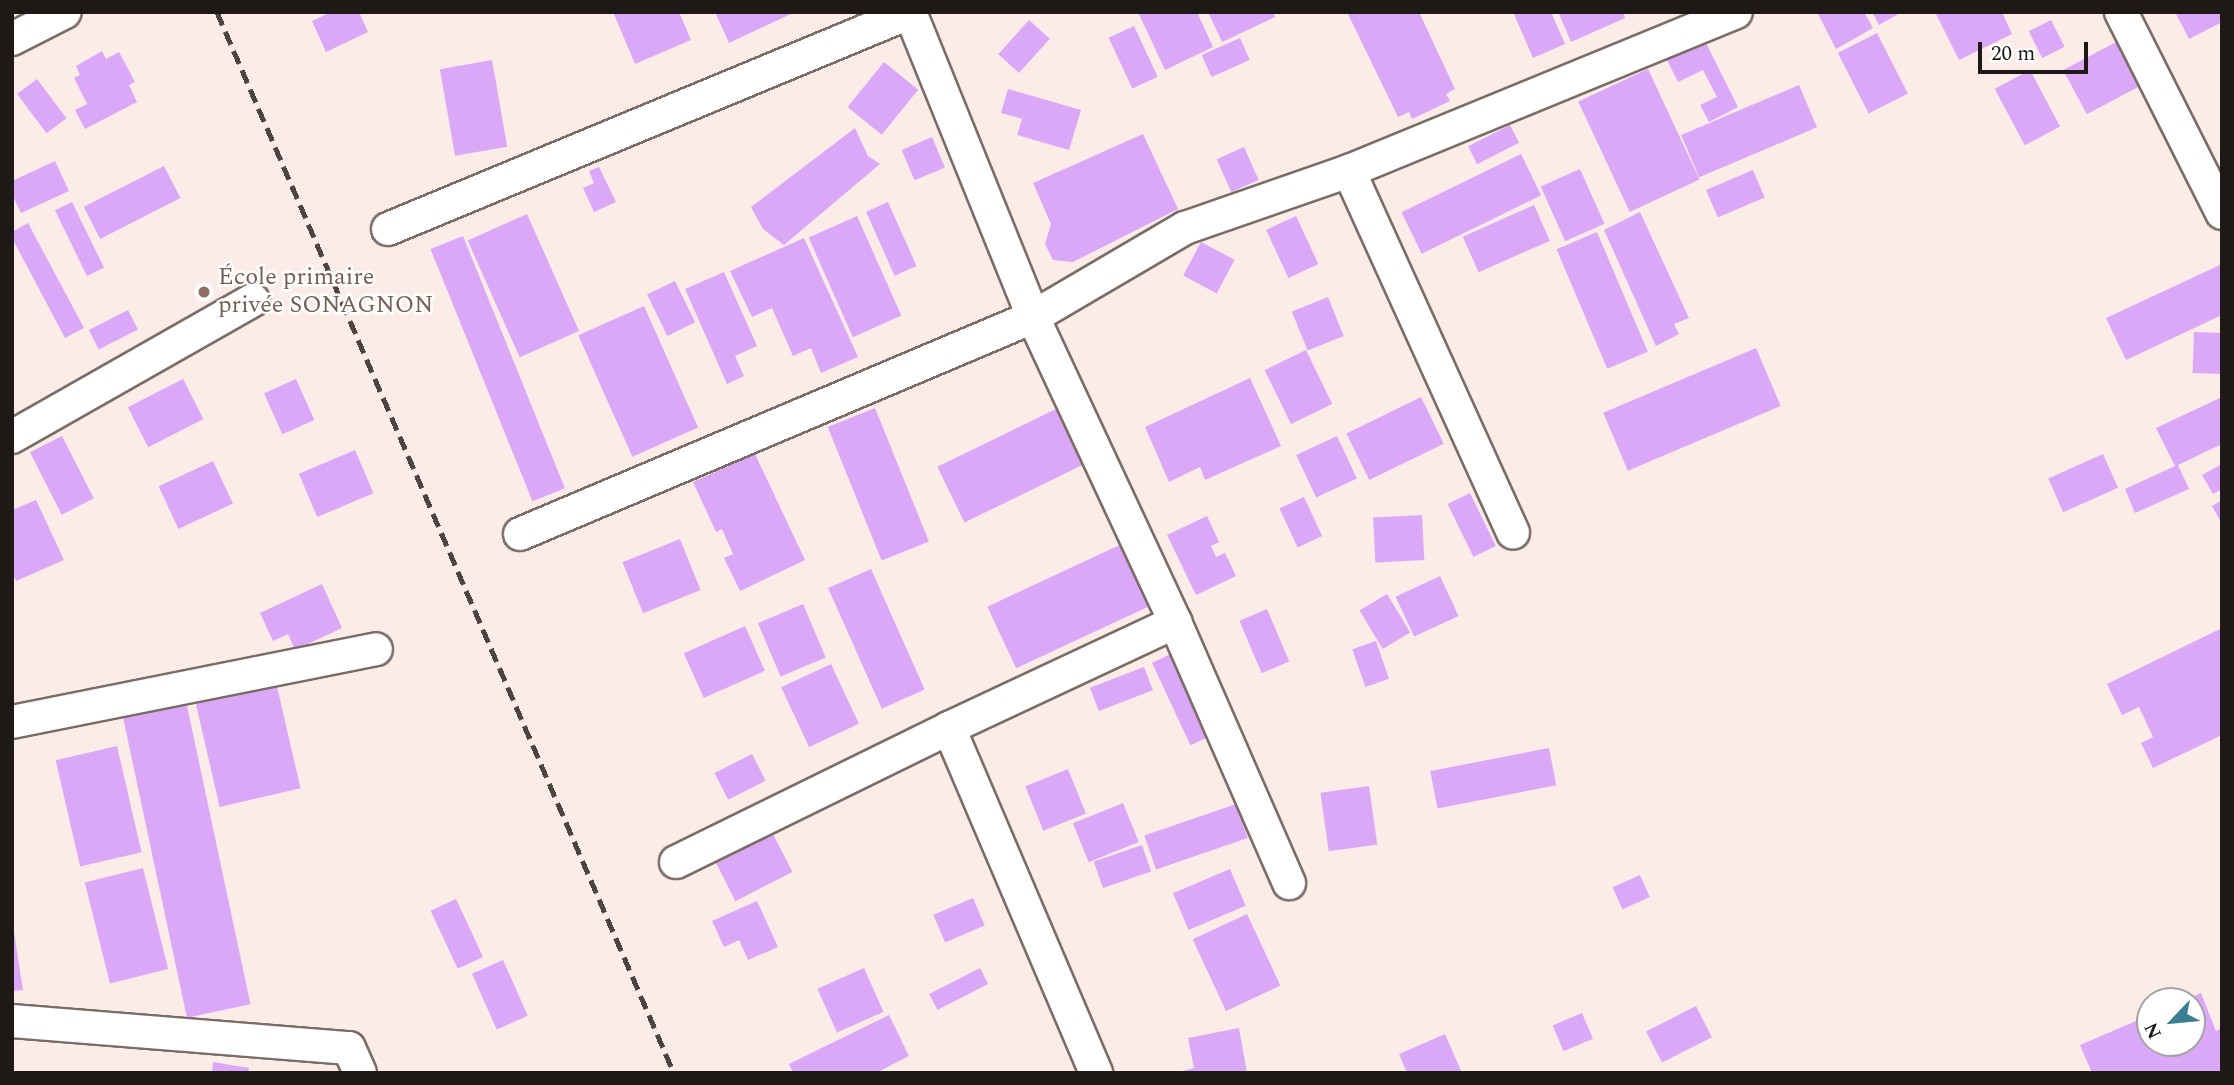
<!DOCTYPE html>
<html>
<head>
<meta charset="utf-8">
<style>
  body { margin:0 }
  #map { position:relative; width:2234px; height:1085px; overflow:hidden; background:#fcece7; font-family:Spectral,serif }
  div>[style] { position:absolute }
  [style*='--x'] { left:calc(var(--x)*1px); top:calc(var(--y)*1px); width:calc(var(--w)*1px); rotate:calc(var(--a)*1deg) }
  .building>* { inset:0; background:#dba8f8; transform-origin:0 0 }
  .roads { filter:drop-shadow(2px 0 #7a6d68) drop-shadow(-2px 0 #7a6d68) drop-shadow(0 2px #7a6d68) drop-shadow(0 -2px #7a6d68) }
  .street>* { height:32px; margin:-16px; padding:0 16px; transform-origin:16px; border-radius:16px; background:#fff }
  .rail>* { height:5px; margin-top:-2.5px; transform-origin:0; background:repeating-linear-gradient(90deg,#4b4442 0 14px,transparent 0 21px) }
  .dots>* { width:19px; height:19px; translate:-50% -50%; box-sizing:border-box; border:4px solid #fff; border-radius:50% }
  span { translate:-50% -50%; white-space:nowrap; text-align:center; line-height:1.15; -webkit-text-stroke:5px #fff; paint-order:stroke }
  .education-label { font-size:24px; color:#785e54 }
  .left { translate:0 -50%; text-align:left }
  .frame { position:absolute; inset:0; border:14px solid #1e1917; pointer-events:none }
  .north { position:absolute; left:2136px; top:987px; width:70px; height:70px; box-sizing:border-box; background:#fff; border:2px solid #a5a3a2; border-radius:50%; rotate:244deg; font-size:19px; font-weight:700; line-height:28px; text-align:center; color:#1e1917 }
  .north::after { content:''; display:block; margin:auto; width:24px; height:32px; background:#3e7e92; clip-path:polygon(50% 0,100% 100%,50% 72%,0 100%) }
  .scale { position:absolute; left:1978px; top:42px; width:110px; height:32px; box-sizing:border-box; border:4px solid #1e1917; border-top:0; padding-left:9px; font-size:21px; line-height:24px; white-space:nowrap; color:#1e1917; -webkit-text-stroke:5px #fff; paint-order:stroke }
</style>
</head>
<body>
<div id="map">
  <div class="building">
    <div style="clip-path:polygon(331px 12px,359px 12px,368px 32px,326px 52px,312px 21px)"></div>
    <div style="clip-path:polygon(613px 12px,679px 12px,691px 40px,635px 64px)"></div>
    <div style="clip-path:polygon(715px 12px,795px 12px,729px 43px)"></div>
    <div style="clip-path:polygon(1138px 12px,1197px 12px,1213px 47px,1165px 70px)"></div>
    <div style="clip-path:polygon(1208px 12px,1273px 12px,1275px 17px,1222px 42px)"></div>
    <div style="clip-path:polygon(1347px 12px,1419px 12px,1455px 89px,1446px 94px,1450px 101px,1412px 119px,1409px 112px,1398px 117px)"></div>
    <div style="clip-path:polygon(1513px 12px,1551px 12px,1565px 44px,1533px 58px)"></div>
    <div style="clip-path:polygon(1558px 12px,1623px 12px,1625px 18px,1571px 42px)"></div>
    <div style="clip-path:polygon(1817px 12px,1864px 12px,1873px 28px,1836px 49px)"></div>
    <div style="clip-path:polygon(1872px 12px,1902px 12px,1879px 25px)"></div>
    <div style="clip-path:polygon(1935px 12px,2002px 12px,2012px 34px,1959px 60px)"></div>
    <div style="clip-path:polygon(2175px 12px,2222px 12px,2222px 22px,2189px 39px)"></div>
    <div style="left:1029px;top:20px;width:28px;height:46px;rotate:42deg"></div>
    <div style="left:2051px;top:20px;width:30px;height:25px;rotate:63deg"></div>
    <div style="left:1134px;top:26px;width:56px;height:28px;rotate:65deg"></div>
    <div style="left:1877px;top:33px;width:68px;height:44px;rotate:63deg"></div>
    <div style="left:1240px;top:38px;width:24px;height:42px;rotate:66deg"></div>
    <div style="clip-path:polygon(1705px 41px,1738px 107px,1709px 122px,1700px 105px,1717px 97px,1703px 70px,1678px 82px,1667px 60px)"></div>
    <div style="left:2118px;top:41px;width:50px;height:62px;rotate:62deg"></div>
    <div style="clip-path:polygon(102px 51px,106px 59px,119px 52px,135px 82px,129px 85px,137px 102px,85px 129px,75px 110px,87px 104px,74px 78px,80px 75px,76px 66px)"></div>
    <div style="left:492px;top:60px;width:88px;height:53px;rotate:80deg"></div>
    <div style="left:884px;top:62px;width:44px;height:58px;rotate:39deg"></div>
    <div style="left:1648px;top:69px;width:122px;height:77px;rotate:65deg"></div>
    <div style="left:2030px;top:70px;width:64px;height:40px;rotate:62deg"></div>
    <div style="left:37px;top:79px;width:49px;height:25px;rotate:53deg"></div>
    <div style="left:1799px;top:85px;width:46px;height:128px;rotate:67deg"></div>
    <div style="clip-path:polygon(1008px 89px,1081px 110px,1069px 150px,1017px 135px,1022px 119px,1001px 113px)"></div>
    <div style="left:1510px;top:125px;width:20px;height:47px;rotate:63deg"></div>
    <div style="clip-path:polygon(855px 128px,868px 156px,880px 164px,784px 245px,763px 229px,751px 207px)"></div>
    <div style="clip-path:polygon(1143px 134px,1178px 209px,1073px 262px,1053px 260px,1045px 244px,1051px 224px,1033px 183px)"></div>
    <div style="left:932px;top:137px;width:33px;height:33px;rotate:67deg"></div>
    <div style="left:1244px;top:147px;width:36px;height:30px;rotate:66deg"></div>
    <div style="left:1521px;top:154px;width:46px;height:133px;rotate:64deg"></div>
    <div style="clip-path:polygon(55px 161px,69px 191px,21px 213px,12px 194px,12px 181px)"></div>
    <div style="left:164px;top:166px;width:36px;height:90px;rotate:63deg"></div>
    <div style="clip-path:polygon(599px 167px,616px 202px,594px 212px,583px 188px,594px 183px,589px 171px)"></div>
    <div style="left:1580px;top:169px;width:60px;height:43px;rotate:66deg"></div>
    <div style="left:1753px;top:170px;width:30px;height:51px;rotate:67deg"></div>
    <div style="left:72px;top:202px;width:73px;height:19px;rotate:64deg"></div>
    <div style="left:888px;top:202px;width:70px;height:24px;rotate:66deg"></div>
    <div style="left:1534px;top:205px;width:39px;height:78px;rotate:66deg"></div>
    <div style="clip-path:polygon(1640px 212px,1689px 318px,1674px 324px,1679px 334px,1656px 346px,1604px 230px)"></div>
    <div style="left:527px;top:214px;width:128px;height:65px;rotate:66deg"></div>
    <div style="left:857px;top:216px;width:109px;height:53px;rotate:66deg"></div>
    <div style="left:1296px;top:216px;width:53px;height:33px;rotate:65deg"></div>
    <div style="clip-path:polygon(28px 223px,84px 328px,65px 338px,12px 238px,12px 232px)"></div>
    <div style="left:1597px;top:232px;width:130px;height:44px;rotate:67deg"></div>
    <div style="left:463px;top:236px;width:272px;height:35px;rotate:68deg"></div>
    <div style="clip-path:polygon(804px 238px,858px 357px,821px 373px,811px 348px,793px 356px,772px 308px,752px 317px,730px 271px)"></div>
    <div style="left:1201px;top:242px;width:38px;height:38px;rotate:28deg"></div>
    <div style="clip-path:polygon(2222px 264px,2222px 315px,2126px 360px,2106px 318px)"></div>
    <div style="clip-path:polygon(724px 272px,757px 346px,735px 356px,744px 376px,727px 384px,685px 289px)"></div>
    <div style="left:675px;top:281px;width:46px;height:31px;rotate:64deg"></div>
    <div style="left:1328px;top:297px;width:42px;height:39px;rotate:68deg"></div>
    <div style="left:644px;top:306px;width:133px;height:72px;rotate:66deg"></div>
    <div style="left:128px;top:310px;width:22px;height:44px;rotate:63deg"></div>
    <div style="left:2194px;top:332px;width:28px;height:41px;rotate:2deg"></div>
    <div style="left:1756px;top:348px;width:63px;height:166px;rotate:67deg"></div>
    <div style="left:1306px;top:350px;width:60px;height:46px;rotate:64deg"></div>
    <div style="clip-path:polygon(1250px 378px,1281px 446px,1205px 480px,1200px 467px,1169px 482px,1145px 427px)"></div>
    <div style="left:183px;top:379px;width:45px;height:62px;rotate:63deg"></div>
    <div style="left:296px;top:379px;width:45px;height:35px;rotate:66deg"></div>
    <div style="left:1421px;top:397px;width:52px;height:83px;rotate:64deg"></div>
    <div style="clip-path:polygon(2222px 397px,2222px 444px,2178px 465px,2189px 489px,2135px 513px,2125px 489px,2175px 466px,2156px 428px)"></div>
    <div style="left:1064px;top:405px;width:62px;height:141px;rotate:64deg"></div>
    <div style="left:875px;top:408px;width:144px;height:51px;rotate:68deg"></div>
    <div style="left:62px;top:436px;width:70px;height:36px;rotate:63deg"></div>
    <div style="left:1337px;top:436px;width:47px;height:45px;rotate:65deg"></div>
    <div style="left:355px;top:450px;width:47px;height:61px;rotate:67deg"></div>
    <div style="clip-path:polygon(755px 454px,805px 560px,740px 591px,724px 558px,733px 554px,722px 529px,716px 532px,693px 482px)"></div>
    <div style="left:2103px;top:454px;width:37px;height:60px;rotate:66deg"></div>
    <div style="left:213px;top:461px;width:47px;height:60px;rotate:65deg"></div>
    <div style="clip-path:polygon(2222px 464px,2222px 489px,2213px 494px,2202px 475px)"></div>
    <div style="left:1470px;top:493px;width:59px;height:25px;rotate:64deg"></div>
    <div style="left:1304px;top:497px;width:43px;height:27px;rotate:65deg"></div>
    <div style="clip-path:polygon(36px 500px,64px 560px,16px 581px,12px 573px,12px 510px)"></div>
    <div style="clip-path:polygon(2222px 500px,2222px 524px,2212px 506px)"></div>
    <div style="left:1422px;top:515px;width:45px;height:49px;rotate:87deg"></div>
    <div style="clip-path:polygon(1207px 516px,1219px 542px,1211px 546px,1216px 557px,1225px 553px,1236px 576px,1196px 595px,1167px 535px)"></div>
    <div style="left:680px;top:539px;width:55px;height:62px;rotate:68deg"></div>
    <div style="left:1126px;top:542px;width:68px;height:153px;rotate:65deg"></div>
    <div style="left:871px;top:569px;width:132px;height:47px;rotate:66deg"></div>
    <div style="left:1440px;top:576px;width:44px;height:49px;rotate:65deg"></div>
    <div style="clip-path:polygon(322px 584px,342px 628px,295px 650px,288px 634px,273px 641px,260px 613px)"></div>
    <div style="left:1387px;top:594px;width:45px;height:32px;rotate:59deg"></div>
    <div style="left:803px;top:604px;width:58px;height:49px;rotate:67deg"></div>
    <div style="left:1267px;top:609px;width:57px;height:30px;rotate:67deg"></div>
    <div style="left:745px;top:626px;width:49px;height:67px;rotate:66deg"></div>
    <div style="clip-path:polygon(2222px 628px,2222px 735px,2153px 768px,2141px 743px,2153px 737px,2139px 707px,2122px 715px,2107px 684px)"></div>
    <div style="left:1376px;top:641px;width:40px;height:25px;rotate:71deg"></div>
    <div style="left:1171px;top:654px;width:91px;height:21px;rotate:65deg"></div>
    <div style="left:831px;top:664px;width:66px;height:55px;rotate:65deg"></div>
    <div style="left:1144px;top:667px;width:25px;height:58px;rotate:69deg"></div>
    <div style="left:276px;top:682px;width:109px;height:83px;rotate:77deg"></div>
    <div style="left:186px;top:701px;width:310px;height:65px;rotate:78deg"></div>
    <div style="left:117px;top:746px;width:109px;height:63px;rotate:77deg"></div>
    <div style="left:1549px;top:748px;width:38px;height:121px;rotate:79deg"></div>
    <div style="left:752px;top:754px;width:30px;height:42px;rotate:63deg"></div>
    <div style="left:1068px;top:769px;width:48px;height:46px;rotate:68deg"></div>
    <div style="left:1369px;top:786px;width:59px;height:49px;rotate:82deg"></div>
    <div style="left:1123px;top:803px;width:42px;height:54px;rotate:68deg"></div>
    <div style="left:1236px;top:804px;width:36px;height:97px;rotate:71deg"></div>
    <div style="left:772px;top:832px;width:45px;height:64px;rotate:63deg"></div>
    <div style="left:1142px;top:845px;width:28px;height:51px;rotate:71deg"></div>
    <div style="left:143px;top:868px;width:104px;height:60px;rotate:76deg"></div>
    <div style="left:1230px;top:869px;width:40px;height:62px;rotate:67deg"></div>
    <div style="left:1640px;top:875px;width:24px;height:30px;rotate:66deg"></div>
    <div style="left:973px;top:898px;width:30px;height:43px;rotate:67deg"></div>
    <div style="left:456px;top:899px;width:64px;height:28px;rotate:65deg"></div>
    <div style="clip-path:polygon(757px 901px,778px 947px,748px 960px,739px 940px,724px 947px,712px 921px)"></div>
    <div style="left:1247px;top:914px;width:79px;height:60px;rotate:65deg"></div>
    <div style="clip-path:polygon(12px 919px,23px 990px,12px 991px)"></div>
    <div style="left:503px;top:960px;width:61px;height:34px;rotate:66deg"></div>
    <div style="left:864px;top:968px;width:48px;height:51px;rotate:66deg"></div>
    <div style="left:980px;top:968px;width:18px;height:57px;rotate:63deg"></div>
    <div style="clip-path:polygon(2201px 993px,2216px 1031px,2222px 1028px,2222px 1073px,2092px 1073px,2080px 1045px,2150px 1015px,2150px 1043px,2192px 1043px,2192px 1001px,2182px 1001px)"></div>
    <div style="left:1696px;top:1006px;width:35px;height:56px;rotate:63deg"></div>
    <div style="left:1582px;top:1013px;width:28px;height:32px;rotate:67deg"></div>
    <div style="clip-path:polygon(889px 1015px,909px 1056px,876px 1073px,793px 1073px,789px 1064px)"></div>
    <div style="clip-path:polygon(1239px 1028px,1247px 1073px,1175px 1073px,1194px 1068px,1188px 1038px)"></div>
    <div style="clip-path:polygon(1445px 1034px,1462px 1073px,1407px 1073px,1399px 1054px)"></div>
    <div style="clip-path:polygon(213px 1062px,249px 1068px,248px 1073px,212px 1073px)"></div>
  </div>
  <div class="roads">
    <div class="street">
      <div style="--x:910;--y:12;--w:329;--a:68"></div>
      <div style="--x:1033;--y:317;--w:336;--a:65"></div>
      <div style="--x:1175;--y:622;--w:285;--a:66.4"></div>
      <div style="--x:2121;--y:12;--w:225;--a:63.3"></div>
      <div style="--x:12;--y:39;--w:59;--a:-27"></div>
      <div style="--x:1349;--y:171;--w:397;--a:65.6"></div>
      <div style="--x:388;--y:229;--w:566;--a:-22.53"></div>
      <div style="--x:12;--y:437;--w:277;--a:-29.6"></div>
      <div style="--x:520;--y:534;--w:557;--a:-22.93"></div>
      <div style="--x:1033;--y:317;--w:176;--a:-30.4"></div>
      <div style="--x:1185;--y:228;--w:174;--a:-19.2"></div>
      <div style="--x:1349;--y:171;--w:418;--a:-22.3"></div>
      <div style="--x:12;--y:722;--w:371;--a:-11.3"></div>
      <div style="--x:949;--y:728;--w:375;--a:66.9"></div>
      <div style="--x:676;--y:862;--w:304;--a:-26.1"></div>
      <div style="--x:949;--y:728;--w:250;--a:-25.1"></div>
      <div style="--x:12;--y:1021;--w:338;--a:4.6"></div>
      <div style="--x:349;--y:1048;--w:27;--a:66"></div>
    </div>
  </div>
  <div class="rail">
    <div style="--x:217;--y:12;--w:1155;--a:66.7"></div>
  </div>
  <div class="dots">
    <div style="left:204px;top:292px;background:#8d6e63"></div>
  </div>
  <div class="education-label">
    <span class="left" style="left:218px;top:292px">École primaire<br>privée SONAGNON</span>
  </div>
  <div class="frame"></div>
  <div class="north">N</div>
  <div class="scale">20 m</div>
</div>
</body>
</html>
